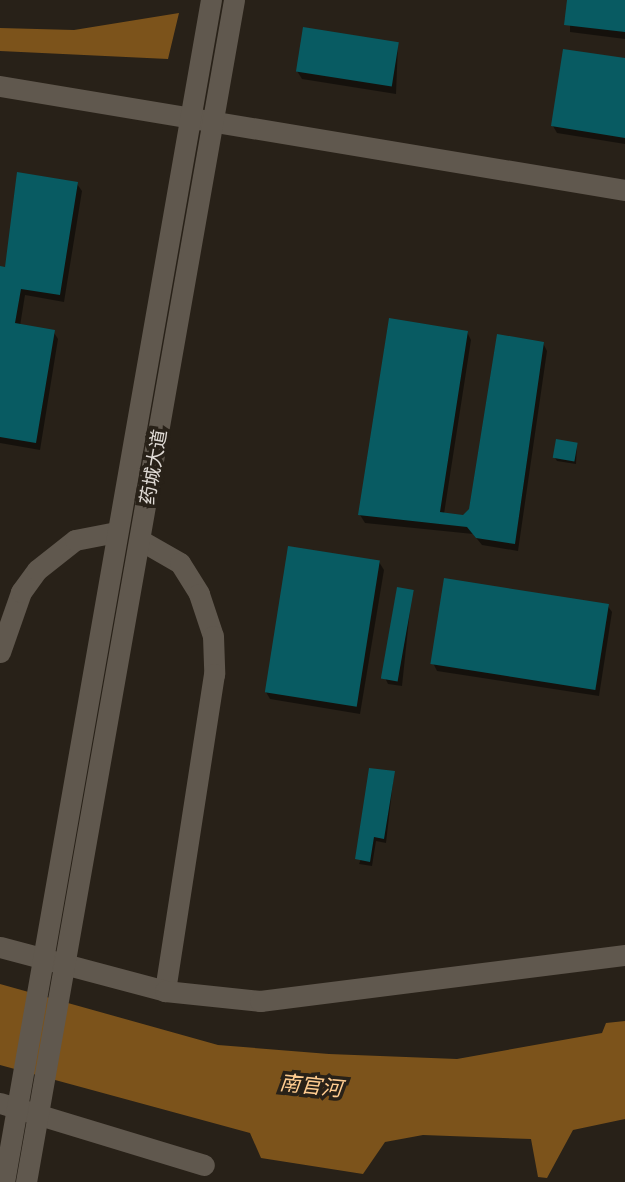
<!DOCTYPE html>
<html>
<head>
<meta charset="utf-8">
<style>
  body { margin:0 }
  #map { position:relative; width:625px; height:1182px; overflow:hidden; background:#282118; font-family:"Exo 2","Noto Sans SC",sans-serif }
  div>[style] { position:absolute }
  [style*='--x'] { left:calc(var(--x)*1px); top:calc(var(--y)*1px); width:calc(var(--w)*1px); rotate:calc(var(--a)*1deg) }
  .water>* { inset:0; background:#7c531b }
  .shadow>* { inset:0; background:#0007 }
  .building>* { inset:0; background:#085b62; transform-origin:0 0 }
  .secondary>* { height:21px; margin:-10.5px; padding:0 10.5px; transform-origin:10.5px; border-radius:10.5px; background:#60584e }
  span { translate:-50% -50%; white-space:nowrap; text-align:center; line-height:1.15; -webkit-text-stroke:7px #282118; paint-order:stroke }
  .street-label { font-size:19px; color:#e0dbd6 }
  .water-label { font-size:21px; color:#ffcc90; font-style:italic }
</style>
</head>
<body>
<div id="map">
  <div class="water">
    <div style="clip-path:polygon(179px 13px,168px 59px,0 51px,0 28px,74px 30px)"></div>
    <div style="clip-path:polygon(0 984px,218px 1045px,329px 1054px,457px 1059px,602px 1033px,606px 1023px,625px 1021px,625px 1119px,573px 1130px,547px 1178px,538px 1177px,531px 1139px,423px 1135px,385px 1142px,363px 1174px,261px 1158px,250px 1133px,0 1065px)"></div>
  </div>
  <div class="shadow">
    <div style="clip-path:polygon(570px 0,625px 0,625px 39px,570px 32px)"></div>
    <div style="clip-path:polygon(398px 44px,396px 94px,302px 79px,297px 71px)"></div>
    <div style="clip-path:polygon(625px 60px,625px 144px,557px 133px,553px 126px)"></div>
    <div style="clip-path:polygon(77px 184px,82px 191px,64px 302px,25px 295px,20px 326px,53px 331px,58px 339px,40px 450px,0 443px,0 267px,7px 269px)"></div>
    <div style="clip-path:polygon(467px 332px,471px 340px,444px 514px,463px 517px,471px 510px,543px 343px,547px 351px,518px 551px,482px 545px,473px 534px,365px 523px,360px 515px)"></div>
    <div style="clip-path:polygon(577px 444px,576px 464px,557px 461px,555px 458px)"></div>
    <div style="clip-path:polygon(379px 562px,384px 570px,360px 714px,270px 699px,266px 692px)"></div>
    <div style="clip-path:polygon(412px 591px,402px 686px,388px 684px,385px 678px)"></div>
    <div style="clip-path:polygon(607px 605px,612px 612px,599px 696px,437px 671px,433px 663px)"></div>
    <div style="clip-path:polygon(394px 773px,386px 843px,376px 841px,372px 866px,359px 864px)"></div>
  </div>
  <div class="building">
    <div style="clip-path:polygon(567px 0,625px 0,625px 32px,564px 25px)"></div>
    <div style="left:303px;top:27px;width:97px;height:45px;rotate:9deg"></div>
    <div style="clip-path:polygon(563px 49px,625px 58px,625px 138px,551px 126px)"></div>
    <div style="clip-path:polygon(17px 172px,78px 182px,60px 295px,21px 289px,15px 323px,55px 330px,36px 443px,0 437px,0 266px,5px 267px)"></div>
    <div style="clip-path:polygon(389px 318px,468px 331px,440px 512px,463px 515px,469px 509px,497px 334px,544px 342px,515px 544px,476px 538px,467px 527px,358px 515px)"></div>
    <div style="left:556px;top:439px;width:22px;height:19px;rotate:10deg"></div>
    <div style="left:288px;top:546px;width:93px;height:148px;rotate:9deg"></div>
    <div style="left:444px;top:578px;width:167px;height:87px;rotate:9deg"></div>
    <div style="left:397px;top:587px;width:17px;height:93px;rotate:10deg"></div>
    <div style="clip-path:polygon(369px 768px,395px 771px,384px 839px,374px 837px,370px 862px,355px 859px)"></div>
  </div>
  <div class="secondary">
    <div style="--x:0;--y:86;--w:634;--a:9.45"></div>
    <div style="--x:140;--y:540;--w:46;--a:29.9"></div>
    <div style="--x:180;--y:563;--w:36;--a:58"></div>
    <div style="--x:199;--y:594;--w:44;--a:71.6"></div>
    <div style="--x:213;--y:636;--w:38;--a:88"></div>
    <div style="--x:214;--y:674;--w:321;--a:98.8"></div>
    <div style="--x:0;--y:652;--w:64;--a:-70.7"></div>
    <div style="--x:21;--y:592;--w:27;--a:-54"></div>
    <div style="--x:37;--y:570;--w:48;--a:-38.3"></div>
    <div style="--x:75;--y:540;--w:42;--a:-11"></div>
    <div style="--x:0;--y:947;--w:171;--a:14.9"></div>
    <div style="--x:165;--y:991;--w:96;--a:6"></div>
    <div style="--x:260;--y:1001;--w:368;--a:-7.2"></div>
    <div style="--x:0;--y:1103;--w:213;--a:16.9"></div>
    <div style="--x:4;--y:1182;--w:1200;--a:-80.07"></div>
    <div style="--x:26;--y:1182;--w:1200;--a:-80.02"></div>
  </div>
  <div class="street-label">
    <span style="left:153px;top:467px;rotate:-80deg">药城大道</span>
  </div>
  <div class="water-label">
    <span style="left:311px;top:1085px;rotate:6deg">南官河</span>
  </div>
</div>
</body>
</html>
